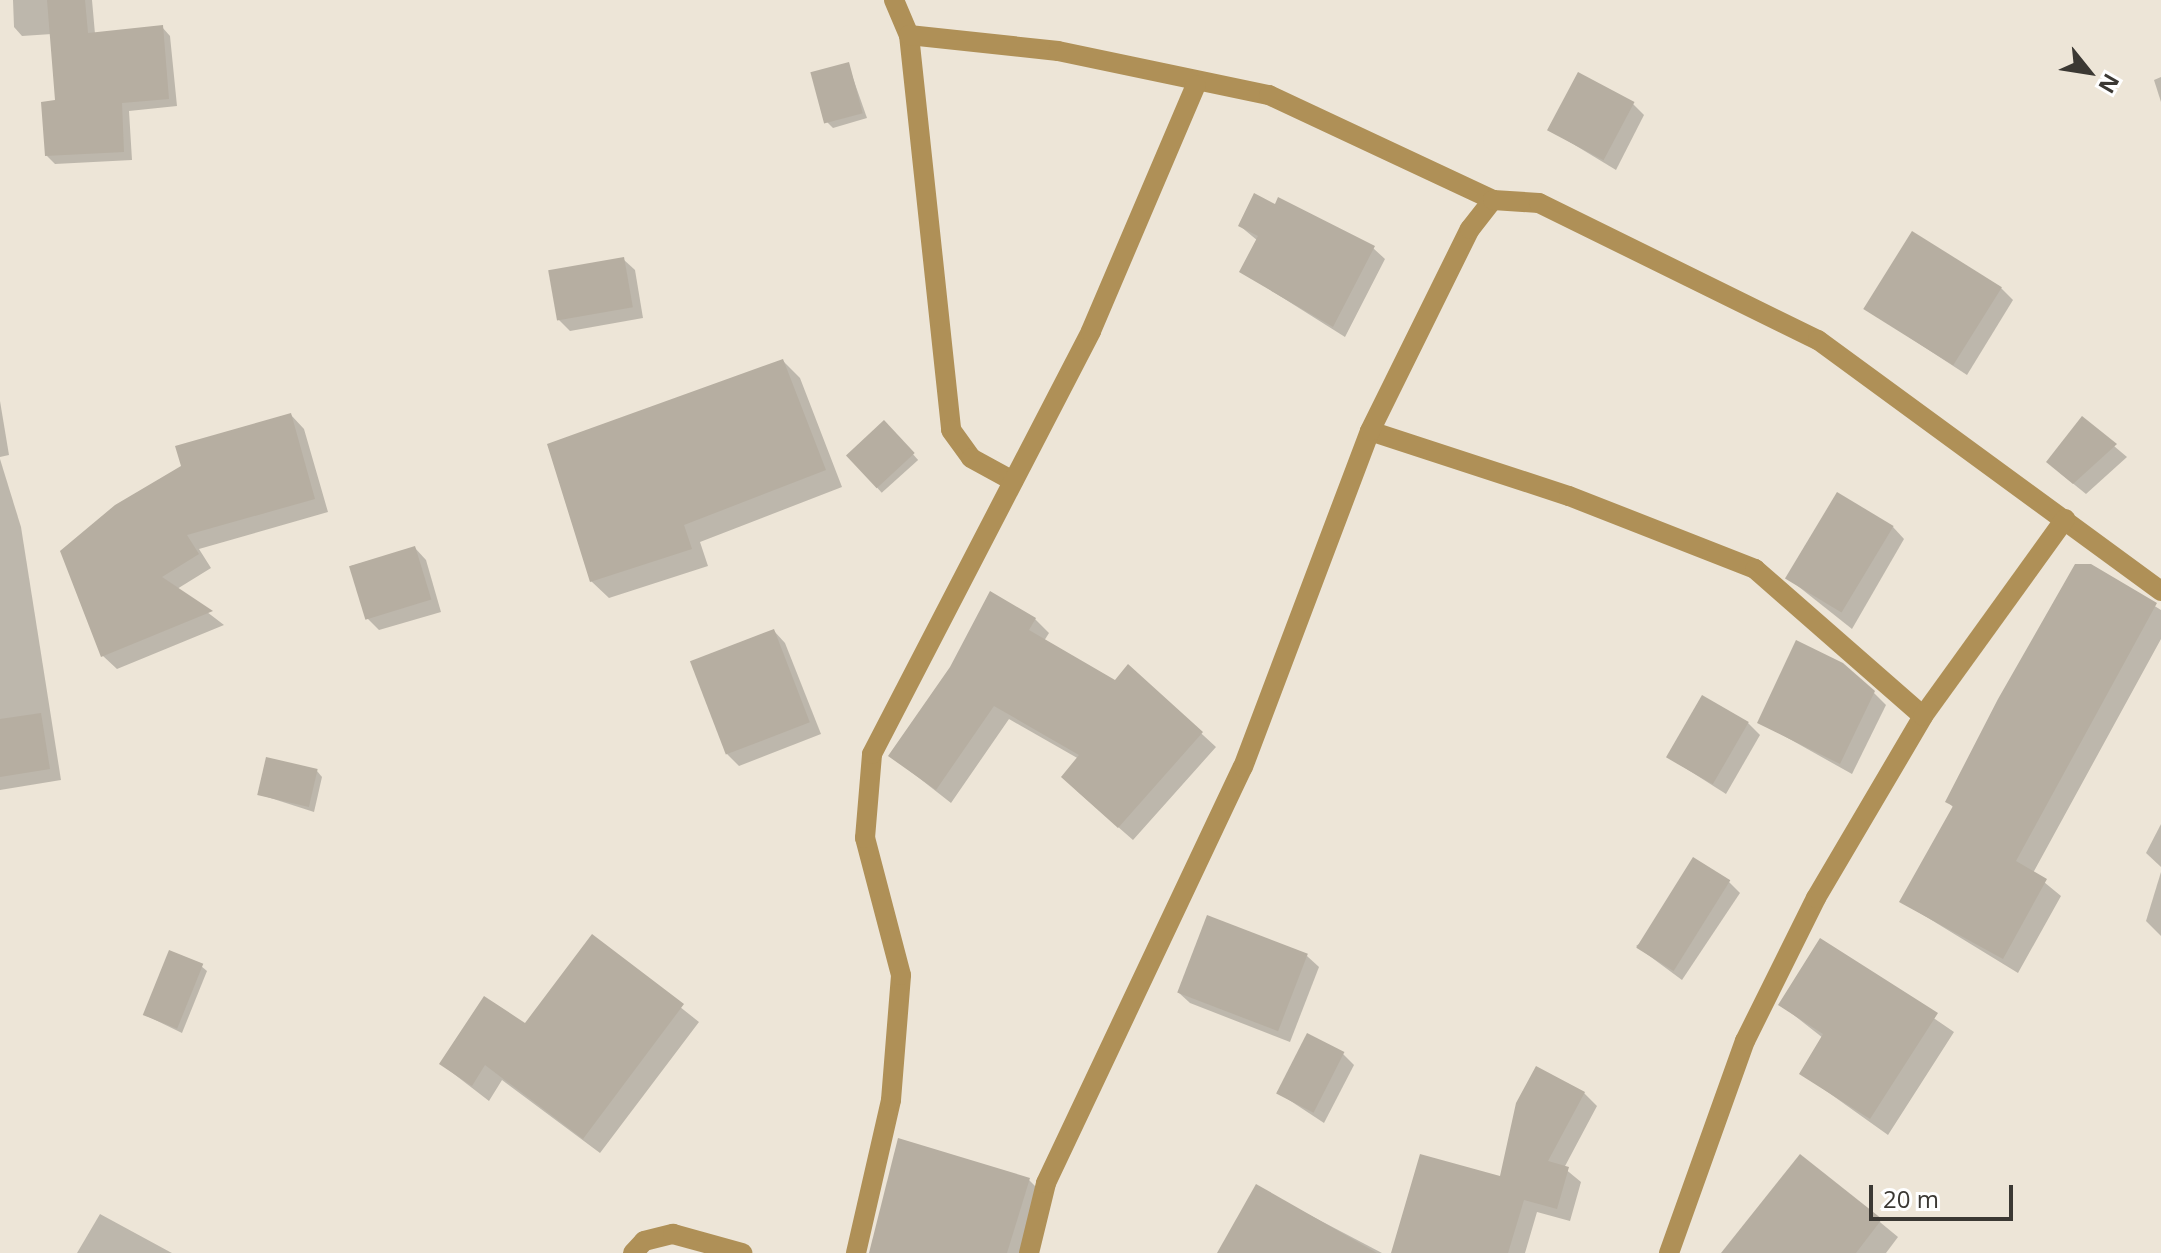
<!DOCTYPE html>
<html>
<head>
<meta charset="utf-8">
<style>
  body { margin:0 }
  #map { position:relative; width:2161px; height:1253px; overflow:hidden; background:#ede5d7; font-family:"Open Sans",sans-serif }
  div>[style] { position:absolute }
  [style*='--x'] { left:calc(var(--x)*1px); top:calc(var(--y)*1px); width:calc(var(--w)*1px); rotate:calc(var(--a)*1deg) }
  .shadow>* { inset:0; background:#0003; transform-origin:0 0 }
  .building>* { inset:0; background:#b6aea1; transform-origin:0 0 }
  .minor>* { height:20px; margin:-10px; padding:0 10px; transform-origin:10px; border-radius:10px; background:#af9057 }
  span { translate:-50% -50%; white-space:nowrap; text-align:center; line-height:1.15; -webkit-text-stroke:8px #fff; paint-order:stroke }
  .north { position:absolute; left:2049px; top:32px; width:80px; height:80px; -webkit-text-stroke:6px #fff; paint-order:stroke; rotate:120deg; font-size:22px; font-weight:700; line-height:32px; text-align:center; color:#3b3833 }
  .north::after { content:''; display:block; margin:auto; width:28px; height:36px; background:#3b3833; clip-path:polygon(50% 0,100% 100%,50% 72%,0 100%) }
  .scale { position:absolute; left:1869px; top:1185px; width:144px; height:36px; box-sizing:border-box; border:4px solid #3b3833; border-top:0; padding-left:10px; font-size:24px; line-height:28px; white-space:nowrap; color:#3b3833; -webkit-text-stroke:6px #fff; paint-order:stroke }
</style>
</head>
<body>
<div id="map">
  <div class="shadow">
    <div style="clip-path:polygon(13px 0,92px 0,95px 34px,162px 27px,170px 36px,177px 106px,129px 111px,132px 160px,55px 164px,47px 156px,57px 102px,52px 34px,22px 36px,14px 27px)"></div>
    <div style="clip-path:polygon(848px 64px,867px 118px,833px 128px,827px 122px)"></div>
    <div style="clip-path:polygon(2161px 77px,2161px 102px,2154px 80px)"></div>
    <div style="clip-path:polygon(1632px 103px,1644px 115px,1616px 170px,1550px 130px)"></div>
    <div style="clip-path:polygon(1240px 226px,1373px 248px,1385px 259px,1345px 337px,1242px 272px,1258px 241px)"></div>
    <div style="clip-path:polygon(623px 259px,635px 270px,643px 318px,570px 331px,558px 319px)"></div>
    <div style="clip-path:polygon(2001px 288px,2013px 300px,1967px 375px,1866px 309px)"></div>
    <div style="clip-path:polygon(783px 361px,800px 378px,842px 487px,700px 542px,708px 566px,609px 598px,591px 581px)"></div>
    <div style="clip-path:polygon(0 401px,9px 455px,0 457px)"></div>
    <div style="clip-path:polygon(291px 415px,304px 429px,328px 512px,199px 549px,211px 568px,177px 589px,224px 625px,117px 669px,103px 656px,63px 551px)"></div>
    <div style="clip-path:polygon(2082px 419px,2127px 457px,2086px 494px,2060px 473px)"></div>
    <div style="left:884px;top:422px;width:51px;height:49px;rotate:48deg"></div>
    <div style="clip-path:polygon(0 459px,21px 527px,61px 780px,0 790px)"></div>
    <div style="clip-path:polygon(1893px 527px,1904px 539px,1852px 629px,1789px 579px)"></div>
    <div style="clip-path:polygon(415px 548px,426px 560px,441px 612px,379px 630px,367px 618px,351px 566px)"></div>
    <div style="clip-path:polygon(2090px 566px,2161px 610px,2161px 639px,2033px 873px,2061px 896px,2018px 973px,1902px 902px,1954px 808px,1948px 802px)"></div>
    <div style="clip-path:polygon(1035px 619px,1049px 633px,1044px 641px,1115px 682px,1129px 667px,1216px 747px,1133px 840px,1077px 791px,1079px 759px,1009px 719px,951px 803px,891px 756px)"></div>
    <div style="clip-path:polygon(774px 631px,785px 643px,821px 734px,739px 766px,727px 754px)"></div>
    <div style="clip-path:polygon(1874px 693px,1886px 705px,1852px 774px,1759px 722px)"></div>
    <div style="clip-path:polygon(1748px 723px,1760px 735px,1726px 794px,1668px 757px)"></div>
    <div style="clip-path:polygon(317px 771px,322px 777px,314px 812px,258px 794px)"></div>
    <div style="clip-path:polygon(2161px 824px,2161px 867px,2146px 853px)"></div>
    <div style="clip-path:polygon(2161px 872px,2161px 936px,2146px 921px)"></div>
    <div style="clip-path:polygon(1729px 882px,1740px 893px,1682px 980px,1636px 946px)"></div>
    <div style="clip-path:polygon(592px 937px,699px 1022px,600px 1153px,502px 1080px,489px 1101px,441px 1064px,526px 1026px)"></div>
    <div style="clip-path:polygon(1821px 941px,1954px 1032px,1888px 1135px,1801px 1073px,1823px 1038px,1781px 1005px)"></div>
    <div style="clip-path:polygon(1307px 956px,1319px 967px,1290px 1042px,1190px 1003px,1178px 992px)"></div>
    <div style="clip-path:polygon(201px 966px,207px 971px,182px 1033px,145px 1015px)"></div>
    <div style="clip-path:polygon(1343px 1054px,1354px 1065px,1324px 1123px,1277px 1092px)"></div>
    <div style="clip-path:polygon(1584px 1093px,1597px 1106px,1564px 1168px,1581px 1182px,1570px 1221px,1537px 1212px,1525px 1253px,1393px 1253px,1501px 1179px)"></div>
    <div style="clip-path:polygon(1800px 1156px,1898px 1237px,1886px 1253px,1739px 1253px)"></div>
    <div style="clip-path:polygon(1029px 1180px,1046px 1197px,1028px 1253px,871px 1253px)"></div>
    <div style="clip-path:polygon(1256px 1187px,1382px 1253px,1219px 1253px)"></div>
    <div style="clip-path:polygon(100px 1214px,170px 1252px,172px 1253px,77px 1253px)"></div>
  </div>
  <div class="building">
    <div style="clip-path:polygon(47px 0,85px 0,88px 33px,163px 25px,169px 99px,122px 103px,124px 152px,45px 156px,41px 102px,55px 100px)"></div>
    <div style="left:849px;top:62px;width:53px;height:40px;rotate:75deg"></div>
    <div style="left:1578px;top:72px;width:64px;height:66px;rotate:28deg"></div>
    <div style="clip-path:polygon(1254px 193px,1275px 204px,1278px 197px,1375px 246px,1333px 327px,1239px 272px,1258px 236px,1238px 226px)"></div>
    <div style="left:1912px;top:231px;width:106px;height:92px;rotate:32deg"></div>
    <div style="left:624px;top:257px;width:51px;height:77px;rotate:80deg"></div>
    <div style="clip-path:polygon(783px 359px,826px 470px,684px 525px,692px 549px,590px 582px,547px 444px)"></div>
    <div style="clip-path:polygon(291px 413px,315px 499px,187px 535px,199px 554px,162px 577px,213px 611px,101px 657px,60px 551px,115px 505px,181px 466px,175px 446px)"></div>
    <div style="clip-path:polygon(2082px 416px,2117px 444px,2073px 484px,2046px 462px)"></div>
    <div style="left:884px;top:420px;width:45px;height:52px;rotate:47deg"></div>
    <div style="left:1837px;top:492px;width:66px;height:101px;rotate:31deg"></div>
    <div style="left:415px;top:546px;width:56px;height:69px;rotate:73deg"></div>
    <div style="clip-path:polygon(2075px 564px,2091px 564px,2157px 603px,2016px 861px,2047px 879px,2003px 959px,1899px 902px,1953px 806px,1945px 802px,1998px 699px)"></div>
    <div style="clip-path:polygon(990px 591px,1036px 618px,1029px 630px,1115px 680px,1128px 664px,1203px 732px,1118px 828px,1061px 777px,1079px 755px,994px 706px,936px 790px,888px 756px,950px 667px)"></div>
    <div style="left:774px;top:629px;width:100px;height:90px;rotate:69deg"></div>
    <div style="clip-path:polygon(1796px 640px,1843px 663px,1875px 691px,1840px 764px,1757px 723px)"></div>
    <div style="left:1702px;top:695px;width:54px;height:72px;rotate:30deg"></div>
    <div style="clip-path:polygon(41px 713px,50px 769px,0 777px,0 719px)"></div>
    <div style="left:266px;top:757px;width:53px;height:39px;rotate:13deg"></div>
    <div style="left:1693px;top:857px;width:44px;height:107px;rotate:32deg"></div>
    <div style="left:1207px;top:915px;width:108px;height:83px;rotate:21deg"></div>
    <div style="clip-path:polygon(592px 934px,684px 1004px,583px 1139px,485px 1065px,472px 1086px,439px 1064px,484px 996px,525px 1023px)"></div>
    <div style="clip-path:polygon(1820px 938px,1938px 1013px,1870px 1119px,1799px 1074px,1823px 1034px,1778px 1005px)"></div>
    <div style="left:169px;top:950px;width:37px;height:70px;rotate:22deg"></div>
    <div style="left:1307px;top:1033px;width:42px;height:68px;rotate:27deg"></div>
    <div style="clip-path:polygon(1536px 1066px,1585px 1092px,1548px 1161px,1569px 1167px,1557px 1209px,1524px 1200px,1508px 1253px,1391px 1253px,1420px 1154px,1500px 1176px,1516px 1103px)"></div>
    <div style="clip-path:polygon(898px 1138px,1030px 1178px,1007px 1253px,869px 1253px)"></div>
    <div style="clip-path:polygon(1800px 1154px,1882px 1219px,1856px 1253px,1721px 1253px)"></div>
    <div style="clip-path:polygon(1256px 1184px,1377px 1253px,1217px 1253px)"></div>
  </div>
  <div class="minor">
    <div style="--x:894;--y:0;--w:38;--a:67"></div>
    <div style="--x:909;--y:35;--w:397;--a:83.9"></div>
    <div style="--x:951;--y:430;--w:34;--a:54"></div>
    <div style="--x:971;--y:458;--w:48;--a:28.7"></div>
    <div style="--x:909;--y:35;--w:150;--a:6.1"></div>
    <div style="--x:1058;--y:51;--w:216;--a:11.8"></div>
    <div style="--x:1269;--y:95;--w:247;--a:25.1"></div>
    <div style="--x:1370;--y:431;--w:209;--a:18.1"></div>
    <div style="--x:1569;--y:496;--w:200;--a:21.4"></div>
    <div style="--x:1755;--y:569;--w:223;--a:41.2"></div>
    <div style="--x:633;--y:1253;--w:16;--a:-47"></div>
    <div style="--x:644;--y:1241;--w:30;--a:-14"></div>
    <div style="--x:673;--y:1234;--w:72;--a:15.4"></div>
    <div style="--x:856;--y:1253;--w:157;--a:-77.1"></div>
    <div style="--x:891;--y:1100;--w:125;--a:-85.4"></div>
    <div style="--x:901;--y:975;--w:142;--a:-104.7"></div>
    <div style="--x:865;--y:838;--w:84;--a:-85.2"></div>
    <div style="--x:872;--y:754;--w:476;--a:-62.6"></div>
    <div style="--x:1091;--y:331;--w:267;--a:-66.9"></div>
    <div style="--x:1029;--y:1253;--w:72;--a:-76.3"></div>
    <div style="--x:1046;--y:1183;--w:460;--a:-64.7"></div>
    <div style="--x:1243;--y:767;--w:359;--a:-69.3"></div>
    <div style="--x:1370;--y:431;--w:225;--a:-63.7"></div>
    <div style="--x:1470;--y:229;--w:37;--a:-52"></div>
    <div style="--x:1493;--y:200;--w:46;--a:3.7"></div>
    <div style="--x:1539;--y:203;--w:311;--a:26.2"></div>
    <div style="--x:1818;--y:340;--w:425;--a:36.2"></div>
    <div style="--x:1669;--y:1253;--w:225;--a:-70.3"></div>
    <div style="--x:1745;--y:1041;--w:160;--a:-63.6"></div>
    <div style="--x:1816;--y:898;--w:211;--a:-59.5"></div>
    <div style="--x:1923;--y:716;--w:243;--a:-54.2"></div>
  </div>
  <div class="north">N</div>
  <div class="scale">20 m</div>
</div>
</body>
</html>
